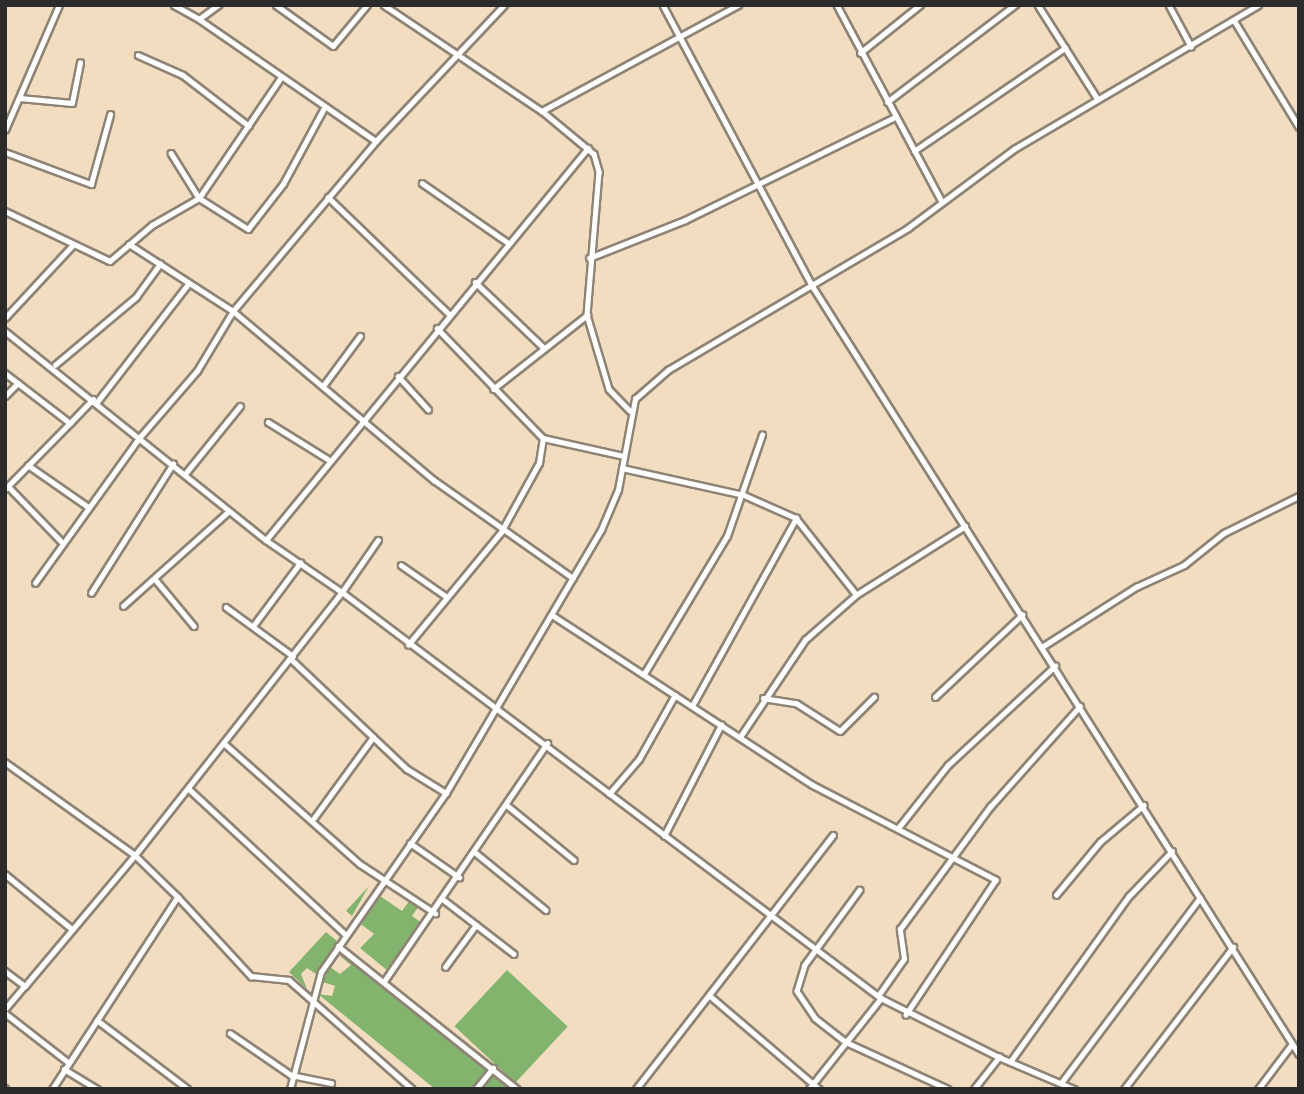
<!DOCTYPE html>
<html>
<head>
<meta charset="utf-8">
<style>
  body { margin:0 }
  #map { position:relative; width:1304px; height:1094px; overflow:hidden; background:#f2ddc0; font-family:Kalam,sans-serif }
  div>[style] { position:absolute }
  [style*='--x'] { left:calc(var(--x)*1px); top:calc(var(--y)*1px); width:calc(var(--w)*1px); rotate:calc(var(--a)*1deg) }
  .forest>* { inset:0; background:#83b46e; transform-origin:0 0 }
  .roads { filter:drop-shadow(2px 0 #8e8476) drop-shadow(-2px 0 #8e8476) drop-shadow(0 2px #8e8476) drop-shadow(0 -2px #8e8476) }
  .street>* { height:4.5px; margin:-2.25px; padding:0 2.25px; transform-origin:2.25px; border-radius:2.25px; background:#fff }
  span { translate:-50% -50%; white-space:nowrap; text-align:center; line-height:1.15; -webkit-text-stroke:5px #f6f6f2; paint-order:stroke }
  .frame { position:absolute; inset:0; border:7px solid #2b2b2b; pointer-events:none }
</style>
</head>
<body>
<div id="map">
  <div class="forest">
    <div style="clip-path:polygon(369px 886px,352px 916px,346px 911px)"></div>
    <div style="clip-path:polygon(377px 894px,402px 911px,410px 900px,419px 906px,412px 916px,422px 923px,388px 971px,360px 948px,374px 934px,358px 922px)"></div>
    <div style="clip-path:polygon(326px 932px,337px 941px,316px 974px,307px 968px,301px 974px,307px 989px,289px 972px)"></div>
    <div style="clip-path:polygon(345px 950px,510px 1087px,435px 1089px,318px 994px,332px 996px,335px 986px,323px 982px,330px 967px,340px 974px,351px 965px,340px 956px)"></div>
    <div style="left:507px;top:970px;width:83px;height:77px;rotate:43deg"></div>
  </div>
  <div class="roads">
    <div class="street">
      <div style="--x:174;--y:5;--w:29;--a:29"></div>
      <div style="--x:199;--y:19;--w:24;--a:-36"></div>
      <div style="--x:276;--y:5;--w:70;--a:35.7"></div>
      <div style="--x:333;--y:46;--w:53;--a:-50.3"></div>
      <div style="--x:384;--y:5;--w:190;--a:33.9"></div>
      <div style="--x:542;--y:111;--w:67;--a:39.6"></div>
      <div style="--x:594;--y:154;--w:19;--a:74"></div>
      <div style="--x:599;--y:172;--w:144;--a:94.8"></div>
      <div style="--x:587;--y:315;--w:77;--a:73.4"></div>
      <div style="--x:609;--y:389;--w:30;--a:46"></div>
      <div style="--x:663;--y:5;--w:319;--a:62"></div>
      <div style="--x:813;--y:287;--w:908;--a:57.64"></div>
      <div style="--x:837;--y:5;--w:223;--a:61.9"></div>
      <div style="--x:1038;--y:5;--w:110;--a:57.6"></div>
      <div style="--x:1169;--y:5;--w:47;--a:61.8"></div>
      <div style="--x:199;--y:19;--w:215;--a:34.6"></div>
      <div style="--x:1234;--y:20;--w:125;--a:58.7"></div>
      <div style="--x:860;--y:53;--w:77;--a:-38.7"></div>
      <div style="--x:138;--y:55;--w:49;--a:24"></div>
      <div style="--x:183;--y:75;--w:83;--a:37.7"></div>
      <div style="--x:20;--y:98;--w:52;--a:5.5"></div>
      <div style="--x:72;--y:103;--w:41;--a:-78.7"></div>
      <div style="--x:887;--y:102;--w:161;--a:-37.2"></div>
      <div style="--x:542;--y:111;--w:223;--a:-28.4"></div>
      <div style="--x:5;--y:130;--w:136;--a:-66.6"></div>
      <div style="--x:914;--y:151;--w:183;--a:-34.3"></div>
      <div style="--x:5;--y:152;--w:92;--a:20.4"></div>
      <div style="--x:91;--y:184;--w:72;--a:-74.6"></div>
      <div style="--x:171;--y:153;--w:53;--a:58.1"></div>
      <div style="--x:199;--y:198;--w:58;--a:32.3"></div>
      <div style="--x:248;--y:229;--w:57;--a:-52.1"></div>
      <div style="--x:283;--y:184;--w:84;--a:-61.6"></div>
      <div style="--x:422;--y:183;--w:103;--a:34.8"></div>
      <div style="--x:328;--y:197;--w:168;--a:44"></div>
      <div style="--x:5;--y:211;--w:116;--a:25.5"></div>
      <div style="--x:110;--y:261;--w:55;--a:-40.6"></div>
      <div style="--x:152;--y:225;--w:54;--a:-29.9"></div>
      <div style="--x:199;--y:198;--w:144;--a:-55.8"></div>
      <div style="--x:129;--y:244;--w:124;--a:32.8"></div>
      <div style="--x:233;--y:311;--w:263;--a:40.1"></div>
      <div style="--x:434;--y:480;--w:170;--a:35.2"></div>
      <div style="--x:589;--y:258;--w:103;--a:-21.6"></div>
      <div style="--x:685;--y:220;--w:234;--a:-26.1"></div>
      <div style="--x:475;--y:282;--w:95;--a:43.7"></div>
      <div style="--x:5;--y:318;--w:98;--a:-47.1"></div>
      <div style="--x:437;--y:328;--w:153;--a:46.1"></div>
      <div style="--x:543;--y:438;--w:83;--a:12.5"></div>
      <div style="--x:5;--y:331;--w:334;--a:38.7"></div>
      <div style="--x:266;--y:540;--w:92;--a:34.4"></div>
      <div style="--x:342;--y:592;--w:63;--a:-55.3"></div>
      <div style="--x:55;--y:365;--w:106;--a:-40"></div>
      <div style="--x:136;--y:297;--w:41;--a:-54"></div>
      <div style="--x:5;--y:373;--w:82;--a:37.6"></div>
      <div style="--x:70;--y:423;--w:33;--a:-46"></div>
      <div style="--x:398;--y:376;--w:45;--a:47.7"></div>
      <div style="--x:323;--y:386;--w:62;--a:-53.5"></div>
      <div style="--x:493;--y:389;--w:120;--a:-38.2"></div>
      <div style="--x:5;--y:396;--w:18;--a:-45"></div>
      <div style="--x:97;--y:402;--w:150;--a:-52.3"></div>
      <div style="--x:268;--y:422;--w:70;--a:31.7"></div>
      <div style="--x:28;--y:465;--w:72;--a:34.8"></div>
      <div style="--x:622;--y:468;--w:125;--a:12.5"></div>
      <div style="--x:744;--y:495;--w:57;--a:23.9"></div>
      <div style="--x:796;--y:518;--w:97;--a:51.7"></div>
      <div style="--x:185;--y:474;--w:87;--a:-51"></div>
      <div style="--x:8;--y:486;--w:76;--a:46.1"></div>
      <div style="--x:5;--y:489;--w:93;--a:-45.4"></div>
      <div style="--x:266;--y:540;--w:507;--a:-50.6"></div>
      <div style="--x:401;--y:565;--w:56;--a:34.8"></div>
      <div style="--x:155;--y:579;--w:61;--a:50.3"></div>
      <div style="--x:35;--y:583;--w:180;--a:-54.3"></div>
      <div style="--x:140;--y:437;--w:87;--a:-49.2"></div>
      <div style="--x:197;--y:371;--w:70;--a:-59"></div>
      <div style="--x:233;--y:311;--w:222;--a:-49.9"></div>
      <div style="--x:376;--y:141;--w:187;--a:-46.7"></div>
      <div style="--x:91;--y:593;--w:153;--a:-57.6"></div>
      <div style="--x:123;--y:606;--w:142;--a:-41.9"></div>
      <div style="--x:226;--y:607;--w:83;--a:36.2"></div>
      <div style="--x:552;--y:615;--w:311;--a:33.1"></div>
      <div style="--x:813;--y:785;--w:206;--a:27.4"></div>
      <div style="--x:996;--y:880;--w:162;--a:123.7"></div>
      <div style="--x:253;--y:626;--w:79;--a:-53.3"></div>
      <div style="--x:408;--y:645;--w:146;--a:-50.5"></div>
      <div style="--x:501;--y:532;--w:79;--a:-61.2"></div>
      <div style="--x:539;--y:463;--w:25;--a:-81"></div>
      <div style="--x:1042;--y:647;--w:112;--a:-32.6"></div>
      <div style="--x:1136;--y:587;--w:53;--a:-24.6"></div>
      <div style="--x:1184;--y:565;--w:51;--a:-38.7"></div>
      <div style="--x:1224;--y:533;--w:84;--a:-26.3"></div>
      <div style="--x:291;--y:659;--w:160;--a:43.5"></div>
      <div style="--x:407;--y:769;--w:46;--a:31.6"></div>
      <div style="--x:644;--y:674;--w:161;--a:-59"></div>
      <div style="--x:727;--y:536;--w:107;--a:-70.9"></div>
      <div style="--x:935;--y:697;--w:120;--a:-43.3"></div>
      <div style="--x:763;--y:698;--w:33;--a:9"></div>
      <div style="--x:796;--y:703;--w:52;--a:32.5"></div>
      <div style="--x:840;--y:731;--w:48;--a:-45"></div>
      <div style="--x:692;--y:706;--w:215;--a:-61"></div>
      <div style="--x:740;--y:737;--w:117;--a:-56.2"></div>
      <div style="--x:805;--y:640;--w:68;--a:-41.4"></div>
      <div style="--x:856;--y:595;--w:129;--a:-32.3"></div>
      <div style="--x:226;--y:745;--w:179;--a:41.6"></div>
      <div style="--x:360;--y:864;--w:90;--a:33.2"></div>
      <div style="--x:5;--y:762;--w:160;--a:35.6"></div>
      <div style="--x:135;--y:855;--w:335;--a:-51.8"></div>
      <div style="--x:342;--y:592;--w:675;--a:36.99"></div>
      <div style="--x:881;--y:998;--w:132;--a:26.6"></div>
      <div style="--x:189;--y:789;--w:213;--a:42.9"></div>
      <div style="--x:609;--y:794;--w:46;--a:-49.4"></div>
      <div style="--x:639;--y:759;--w:73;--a:-60.6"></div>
      <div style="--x:508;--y:806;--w:85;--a:39.3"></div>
      <div style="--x:314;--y:818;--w:100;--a:-53.9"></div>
      <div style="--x:899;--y:827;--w:79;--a:-51.7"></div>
      <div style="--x:948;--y:765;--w:146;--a:-42.8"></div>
      <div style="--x:664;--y:836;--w:125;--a:-62.8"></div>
      <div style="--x:410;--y:843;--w:60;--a:34.8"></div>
      <div style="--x:476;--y:853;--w:90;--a:39.2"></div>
      <div style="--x:5;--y:874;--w:87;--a:39.4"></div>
      <div style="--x:860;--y:890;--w:93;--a:126.3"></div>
      <div style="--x:805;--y:965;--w:27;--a:107"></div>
      <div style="--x:797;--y:991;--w:32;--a:56"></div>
      <div style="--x:815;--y:1018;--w:39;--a:38"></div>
      <div style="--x:846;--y:1042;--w:112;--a:24.7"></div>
      <div style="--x:1056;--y:895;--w:69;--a:-50.3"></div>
      <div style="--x:1100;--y:842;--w:57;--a:-40.1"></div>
      <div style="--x:178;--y:897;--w:108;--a:47.3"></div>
      <div style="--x:251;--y:976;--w:38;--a:6"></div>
      <div style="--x:289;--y:980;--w:164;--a:41.5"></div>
      <div style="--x:444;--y:900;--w:88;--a:37.6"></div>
      <div style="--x:338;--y:946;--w:229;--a:38.6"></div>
      <div style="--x:445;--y:967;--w:52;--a:-53.6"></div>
      <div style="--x:5;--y:971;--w:25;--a:37"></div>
      <div style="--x:25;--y:986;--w:31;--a:130"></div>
      <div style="--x:385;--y:980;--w:287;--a:-55.6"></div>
      <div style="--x:25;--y:986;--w:171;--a:-50"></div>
      <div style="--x:135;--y:855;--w:60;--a:44.3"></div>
      <div style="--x:178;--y:897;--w:229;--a:123.1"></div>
      <div style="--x:709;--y:995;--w:145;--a:40.5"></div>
      <div style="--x:878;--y:996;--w:45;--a:-54.9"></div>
      <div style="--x:904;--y:959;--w:30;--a:-98"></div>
      <div style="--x:900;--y:929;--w:152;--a:-53.6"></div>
      <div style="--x:990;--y:807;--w:135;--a:-48.3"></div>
      <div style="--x:5;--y:1013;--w:80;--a:37.9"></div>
      <div style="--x:97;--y:1020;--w:114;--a:37.2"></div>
      <div style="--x:230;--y:1033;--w:74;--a:34.5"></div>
      <div style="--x:291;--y:1075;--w:41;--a:11.3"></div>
      <div style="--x:1010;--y:1062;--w:204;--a:-54.4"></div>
      <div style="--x:1129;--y:896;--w:62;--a:-46.3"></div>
      <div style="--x:64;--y:1069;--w:39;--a:31"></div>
      <div style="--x:1061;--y:1083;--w:231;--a:-53.1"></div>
      <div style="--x:5;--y:1088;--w:1;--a:45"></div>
      <div style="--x:290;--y:1089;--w:121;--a:-75.2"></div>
      <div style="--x:321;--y:972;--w:218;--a:-55.1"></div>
      <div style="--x:446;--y:793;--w:305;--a:-59.5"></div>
      <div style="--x:601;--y:530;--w:43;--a:-67"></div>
      <div style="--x:618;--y:490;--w:93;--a:-79.4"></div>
      <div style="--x:635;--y:399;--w:44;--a:-41.3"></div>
      <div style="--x:668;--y:370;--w:279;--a:-30.6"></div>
      <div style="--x:908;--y:228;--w:132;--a:-36.7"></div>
      <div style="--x:1014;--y:149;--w:283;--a:-30.5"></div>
      <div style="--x:476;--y:1089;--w:27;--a:-51"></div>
      <div style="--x:636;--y:1089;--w:321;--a:-52.2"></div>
      <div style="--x:809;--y:1089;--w:116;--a:-51.6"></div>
      <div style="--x:974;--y:1089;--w:41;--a:-52"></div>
      <div style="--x:999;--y:1057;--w:82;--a:23.1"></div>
      <div style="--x:1124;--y:1089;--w:179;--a:-52.5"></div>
      <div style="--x:1258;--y:1089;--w:56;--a:-52.9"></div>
    </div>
  </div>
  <div class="frame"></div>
</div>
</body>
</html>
